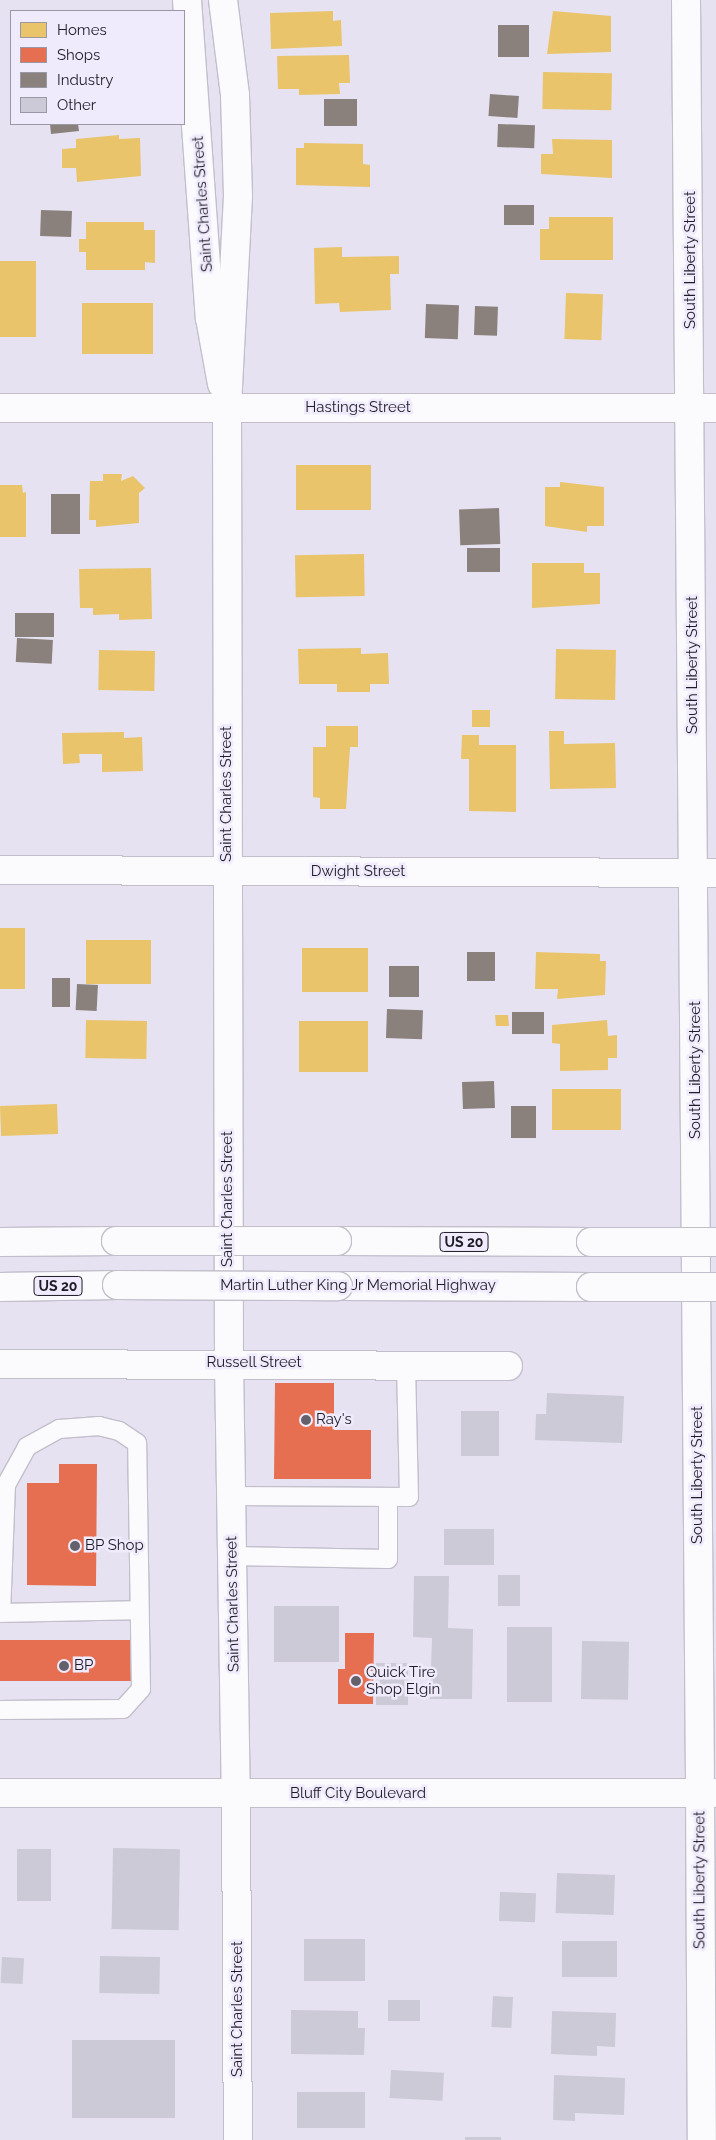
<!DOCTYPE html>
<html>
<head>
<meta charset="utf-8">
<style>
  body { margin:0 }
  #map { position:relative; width:716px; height:2140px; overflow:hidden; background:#e6e2f1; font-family:Raleway,sans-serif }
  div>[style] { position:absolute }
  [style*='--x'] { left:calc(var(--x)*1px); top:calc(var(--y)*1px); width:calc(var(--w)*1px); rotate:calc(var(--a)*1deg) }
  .homes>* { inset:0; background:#e9c46a; transform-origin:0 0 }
  .shops>* { inset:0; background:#e76f51; transform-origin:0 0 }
  .industry>* { inset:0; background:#8a817c; transform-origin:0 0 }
  .building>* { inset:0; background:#cccad6; transform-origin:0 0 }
  .roads { filter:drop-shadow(1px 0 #c2bfcb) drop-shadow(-1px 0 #c2bfcb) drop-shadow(0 1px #c2bfcb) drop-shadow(0 -1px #c2bfcb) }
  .lane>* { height:18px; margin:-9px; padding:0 9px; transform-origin:9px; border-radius:9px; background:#fbfbfd }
  .street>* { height:28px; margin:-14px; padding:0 14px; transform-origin:14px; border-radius:14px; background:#fbfbfd }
  .secondary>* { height:28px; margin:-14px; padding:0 14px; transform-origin:14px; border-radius:14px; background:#fbfbfd }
  .highway>* { height:28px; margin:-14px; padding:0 14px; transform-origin:14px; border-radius:14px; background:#fbfbfd }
  .bridges { filter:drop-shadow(1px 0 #c2bfcb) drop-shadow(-1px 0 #c2bfcb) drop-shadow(0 1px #c2bfcb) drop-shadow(0 -1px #c2bfcb) }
  .highway-bridge>* { height:28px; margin:-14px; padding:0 14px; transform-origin:14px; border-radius:14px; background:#fbfbfd }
  .dots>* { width:14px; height:14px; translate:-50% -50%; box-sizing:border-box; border:2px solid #efebfc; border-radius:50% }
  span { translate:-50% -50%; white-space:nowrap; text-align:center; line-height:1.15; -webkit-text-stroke:5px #efebfc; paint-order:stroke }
  .shield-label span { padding:1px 4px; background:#efebfc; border:1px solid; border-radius:4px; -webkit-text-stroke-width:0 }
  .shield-label { font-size:14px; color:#1e1b25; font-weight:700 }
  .street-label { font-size:15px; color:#1e1b25 }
  .poi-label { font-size:15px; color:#1e1b25 }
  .left { translate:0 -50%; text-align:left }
  .legend { position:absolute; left:10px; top:10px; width:175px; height:115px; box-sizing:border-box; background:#efebfc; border:1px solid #9b98a6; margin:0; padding:6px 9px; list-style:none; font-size:15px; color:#1e1b25 }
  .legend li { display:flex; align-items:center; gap:10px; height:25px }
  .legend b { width:25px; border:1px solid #9b98a6 }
</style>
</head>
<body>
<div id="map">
  <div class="homes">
    <div style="clip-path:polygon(333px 11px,333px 21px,341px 20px,342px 46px,271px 49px,270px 13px)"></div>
    <div style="clip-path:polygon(553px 11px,611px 16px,611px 52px,547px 54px)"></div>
    <div style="clip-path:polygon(349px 55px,350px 83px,339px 83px,340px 94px,299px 95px,299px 89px,278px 89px,277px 56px)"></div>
    <div style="left:543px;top:72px;width:69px;height:37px;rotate:1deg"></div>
    <div style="clip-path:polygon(119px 135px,119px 139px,140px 138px,141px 176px,77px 182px,76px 168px,62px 168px,62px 149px,76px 148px,76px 139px)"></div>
    <div style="clip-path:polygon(552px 139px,612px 140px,612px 178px,541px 174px,541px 154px,553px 154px)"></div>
    <div style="clip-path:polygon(304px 143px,363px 144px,363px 164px,370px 165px,370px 187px,296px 185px,296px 148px,304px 148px)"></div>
    <div style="clip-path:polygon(549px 217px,613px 217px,613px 260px,540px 260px,540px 229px,549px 229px)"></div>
    <div style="clip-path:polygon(86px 222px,144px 222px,144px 230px,155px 230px,155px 263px,145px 262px,145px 270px,86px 270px,86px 252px,79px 252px,79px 239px,86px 239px)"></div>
    <div style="clip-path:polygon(342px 247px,342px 257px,399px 256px,399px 274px,390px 274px,391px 310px,340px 312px,339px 303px,315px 304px,314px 248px)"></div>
    <div style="left:0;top:261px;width:36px;height:76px"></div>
    <div style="left:566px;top:293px;width:37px;height:46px;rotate:2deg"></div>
    <div style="left:82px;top:303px;width:71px;height:51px"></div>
    <div style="left:296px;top:465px;width:75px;height:45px"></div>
    <div style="clip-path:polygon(103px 474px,122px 474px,121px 481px,133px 476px,145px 488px,139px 493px,139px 523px,96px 527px,96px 520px,89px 520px,90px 481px,103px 481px)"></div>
    <div style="clip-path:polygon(560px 482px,604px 487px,604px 526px,587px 526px,587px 532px,545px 526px,545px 487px,560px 487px)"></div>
    <div style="clip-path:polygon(0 485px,22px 485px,23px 493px,26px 492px,26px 537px,0 537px)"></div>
    <div style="left:364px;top:554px;width:42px;height:69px;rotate:89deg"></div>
    <div style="clip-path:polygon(532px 563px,584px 563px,584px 573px,600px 573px,600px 604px,532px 608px)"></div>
    <div style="clip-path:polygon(151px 568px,152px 619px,119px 620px,119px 614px,93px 615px,93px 608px,80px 608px,79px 569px)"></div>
    <div style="clip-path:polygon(361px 648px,361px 654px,388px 653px,389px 684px,370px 684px,370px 692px,337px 692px,337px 684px,299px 684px,298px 649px)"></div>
    <div style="left:556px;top:649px;width:60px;height:50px;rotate:1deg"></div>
    <div style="left:99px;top:650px;width:56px;height:40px;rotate:1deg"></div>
    <div style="left:472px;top:710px;width:18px;height:17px"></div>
    <div style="clip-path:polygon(326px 726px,358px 726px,358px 747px,350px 747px,346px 809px,320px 809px,320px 798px,313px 797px,313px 747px,326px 747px)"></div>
    <div style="clip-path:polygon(549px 731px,564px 731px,564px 744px,615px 743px,616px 788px,550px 789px)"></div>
    <div style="clip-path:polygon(124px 732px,124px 738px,142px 737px,143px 771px,102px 772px,102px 754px,79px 754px,80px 763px,63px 764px,62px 733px)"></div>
    <div style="clip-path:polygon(462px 735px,479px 735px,479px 745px,516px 745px,516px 812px,469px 811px,469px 759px,461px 759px)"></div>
    <div style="left:0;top:928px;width:25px;height:61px"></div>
    <div style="left:86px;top:940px;width:65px;height:44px"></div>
    <div style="left:302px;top:948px;width:66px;height:44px"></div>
    <div style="clip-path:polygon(536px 952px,600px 954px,600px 961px,606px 961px,605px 995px,557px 999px,558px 989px,535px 989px)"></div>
    <div style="clip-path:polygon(495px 1015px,508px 1015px,509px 1026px,496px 1026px)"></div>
    <div style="left:86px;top:1020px;width:61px;height:38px;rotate:1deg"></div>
    <div style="clip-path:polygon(607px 1020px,608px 1036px,617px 1035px,617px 1058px,608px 1058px,608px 1070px,560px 1071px,560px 1044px,552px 1043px,552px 1025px)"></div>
    <div style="left:299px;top:1021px;width:69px;height:51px"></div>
    <div style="left:552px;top:1089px;width:69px;height:41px"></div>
    <div style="left:57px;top:1104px;width:30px;height:57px;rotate:88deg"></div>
  </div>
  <div class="shops">
    <div style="clip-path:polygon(275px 1383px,334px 1383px,334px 1430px,371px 1430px,371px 1479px,274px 1479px)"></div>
    <div style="clip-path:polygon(59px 1464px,97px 1464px,96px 1586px,27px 1585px,27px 1483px,59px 1483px)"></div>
    <div style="clip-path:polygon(345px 1633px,374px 1633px,373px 1704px,338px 1704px,338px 1669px,345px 1669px)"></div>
    <div style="left:0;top:1640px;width:133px;height:41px"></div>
  </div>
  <div class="industry">
    <div style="left:498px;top:25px;width:31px;height:32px"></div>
    <div style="left:490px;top:94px;width:29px;height:22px;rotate:4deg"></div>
    <div style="left:357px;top:99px;width:27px;height:33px;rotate:90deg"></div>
    <div style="clip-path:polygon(50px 124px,78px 124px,79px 131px,51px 134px)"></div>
    <div style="left:498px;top:124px;width:37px;height:23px;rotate:2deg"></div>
    <div style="left:534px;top:205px;width:20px;height:30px;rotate:90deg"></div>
    <div style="left:41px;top:210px;width:31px;height:26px;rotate:2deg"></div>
    <div style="left:426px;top:304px;width:33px;height:34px;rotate:2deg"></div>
    <div style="left:475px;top:306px;width:23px;height:29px;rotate:2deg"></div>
    <div style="left:51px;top:494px;width:29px;height:40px"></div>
    <div style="left:499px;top:508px;width:36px;height:40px;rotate:88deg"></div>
    <div style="left:467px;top:548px;width:33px;height:24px"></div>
    <div style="left:54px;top:613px;width:24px;height:39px;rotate:90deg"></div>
    <div style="left:17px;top:638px;width:36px;height:24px;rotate:3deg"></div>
    <div style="left:467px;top:952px;width:28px;height:29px"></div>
    <div style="left:389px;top:966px;width:30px;height:31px"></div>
    <div style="left:52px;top:978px;width:18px;height:29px"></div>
    <div style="left:77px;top:984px;width:21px;height:26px;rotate:3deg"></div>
    <div style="left:387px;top:1009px;width:36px;height:29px;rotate:2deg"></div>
    <div style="left:512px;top:1012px;width:32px;height:22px"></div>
    <div style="left:494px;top:1081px;width:27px;height:32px;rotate:88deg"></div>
    <div style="left:511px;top:1106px;width:25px;height:32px"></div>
  </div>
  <div class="building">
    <div style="clip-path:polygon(547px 1393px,624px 1396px,622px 1443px,535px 1440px,536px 1414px,546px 1414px)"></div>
    <div style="left:461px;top:1411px;width:38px;height:45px"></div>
    <div style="left:444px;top:1529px;width:50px;height:36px"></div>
    <div style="left:498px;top:1575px;width:22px;height:31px"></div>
    <div style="clip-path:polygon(414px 1576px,449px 1576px,448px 1628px,473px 1629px,472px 1699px,430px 1699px,432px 1638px,413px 1637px)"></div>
    <div style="left:274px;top:1606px;width:65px;height:56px"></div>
    <div style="left:507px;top:1627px;width:45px;height:75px"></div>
    <div style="left:582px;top:1641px;width:47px;height:58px;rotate:1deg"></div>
    <div style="left:408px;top:1663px;width:42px;height:32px;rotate:90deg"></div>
    <div style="left:113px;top:1848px;width:67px;height:81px;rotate:1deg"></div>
    <div style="left:17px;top:1849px;width:34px;height:52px"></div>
    <div style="left:557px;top:1873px;width:58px;height:40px;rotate:2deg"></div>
    <div style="left:500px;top:1892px;width:36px;height:29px;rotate:2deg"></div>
    <div style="left:304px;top:1939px;width:61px;height:42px"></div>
    <div style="left:562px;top:1941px;width:55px;height:36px"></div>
    <div style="left:100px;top:1956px;width:60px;height:37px;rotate:1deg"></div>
    <div style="left:2px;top:1957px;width:22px;height:26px;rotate:3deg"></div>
    <div style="left:493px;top:1996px;width:20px;height:31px;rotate:3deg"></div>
    <div style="left:388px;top:2000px;width:32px;height:21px"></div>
    <div style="clip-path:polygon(291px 2010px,358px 2011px,358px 2028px,365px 2028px,364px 2055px,291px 2054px)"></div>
    <div style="clip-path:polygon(552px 2011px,616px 2013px,615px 2047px,597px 2046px,597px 2056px,551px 2054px)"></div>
    <div style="left:72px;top:2040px;width:103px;height:78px"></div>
    <div style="left:391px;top:2070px;width:53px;height:28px;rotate:3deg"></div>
    <div style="clip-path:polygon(554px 2075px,625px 2078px,624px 2115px,575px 2113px,575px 2121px,553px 2120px)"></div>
    <div style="left:297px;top:2092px;width:68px;height:36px"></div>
    <div style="left:465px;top:2137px;width:36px;height:3px"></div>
  </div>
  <div class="roads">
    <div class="lane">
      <div style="--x:231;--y:1496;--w:178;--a:0.3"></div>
      <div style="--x:409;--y:1497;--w:132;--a:-91.3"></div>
      <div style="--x:232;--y:1556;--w:156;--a:1.1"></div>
      <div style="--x:388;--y:1559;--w:62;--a:-90"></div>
      <div style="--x:0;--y:1613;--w:139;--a:-1.2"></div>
      <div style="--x:0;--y:1710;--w:123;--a:-0.5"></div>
      <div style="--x:123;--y:1709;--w:27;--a:-48"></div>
      <div style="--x:141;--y:1689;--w:246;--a:-90.9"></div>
      <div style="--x:137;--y:1443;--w:22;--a:-146"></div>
      <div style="--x:119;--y:1431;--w:21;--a:-166"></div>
      <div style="--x:99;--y:1426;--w:40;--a:175.7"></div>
      <div style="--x:59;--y:1429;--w:37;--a:151"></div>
      <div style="--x:27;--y:1447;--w:43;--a:118.9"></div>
      <div style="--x:6;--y:1485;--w:128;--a:92.2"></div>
    </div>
    <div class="street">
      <div style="--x:187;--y:0;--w:319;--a:85.9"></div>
      <div style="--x:210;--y:318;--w:67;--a:79.7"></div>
      <div style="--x:223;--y:0;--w:96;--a:82.8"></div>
      <div style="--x:235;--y:95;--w:101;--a:88.3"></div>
      <div style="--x:238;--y:196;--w:211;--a:93"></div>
      <div style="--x:227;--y:407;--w:955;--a:89.88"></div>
      <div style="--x:229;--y:1362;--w:432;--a:89.1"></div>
      <div style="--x:0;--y:408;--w:716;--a:0"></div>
      <div style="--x:0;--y:1364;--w:508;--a:0.23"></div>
      <div style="--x:700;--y:1793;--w:347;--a:89.7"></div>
    </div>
    <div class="secondary">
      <div style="--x:686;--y:0;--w:1793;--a:89.55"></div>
      <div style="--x:0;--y:870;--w:716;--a:0.24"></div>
      <div style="--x:0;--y:1793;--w:716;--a:0"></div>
      <div style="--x:236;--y:1794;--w:346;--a:89.7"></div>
    </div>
    <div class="highway">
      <div style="--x:337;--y:1241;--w:254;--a:0.2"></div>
      <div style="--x:0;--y:1242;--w:116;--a:-0.5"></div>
      <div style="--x:338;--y:1286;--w:253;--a:0.2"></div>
      <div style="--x:0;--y:1287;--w:117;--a:-1"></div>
    </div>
  </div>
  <div class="bridges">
    <div class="highway-bridge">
      <div style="--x:116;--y:1241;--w:221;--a:0"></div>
      <div style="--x:591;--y:1242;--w:125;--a:0"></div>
      <div style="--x:117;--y:1285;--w:221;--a:0.3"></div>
      <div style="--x:591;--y:1287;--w:125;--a:0"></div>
    </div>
  </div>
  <div class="dots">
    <div style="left:306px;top:1420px;background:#64616c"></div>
    <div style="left:75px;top:1546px;background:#64616c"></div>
    <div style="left:64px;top:1666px;background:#64616c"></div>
    <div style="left:356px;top:1681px;background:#64616c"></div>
  </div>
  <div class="shield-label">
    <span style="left:464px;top:1242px">US 20</span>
    <span style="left:58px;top:1286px">US 20</span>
  </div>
  <div class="street-label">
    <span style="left:203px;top:204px;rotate:-94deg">Saint Charles Street</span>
    <span style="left:691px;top:260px;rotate:-90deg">South Liberty Street</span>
    <span style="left:358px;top:408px">Hastings Street</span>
    <span style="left:693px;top:665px;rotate:-90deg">South Liberty Street</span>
    <span style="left:227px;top:794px;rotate:-90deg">Saint Charles Street</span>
    <span style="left:358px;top:872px">Dwight Street</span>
    <span style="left:696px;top:1070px;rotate:-90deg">South Liberty Street</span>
    <span style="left:228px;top:1199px;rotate:-90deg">Saint Charles Street</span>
    <span style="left:358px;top:1286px">Martin Luther King Jr Memorial Highway</span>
    <span style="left:254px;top:1363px">Russell Street</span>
    <span style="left:698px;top:1475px;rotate:-90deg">South Liberty Street</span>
    <span style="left:233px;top:1604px;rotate:-91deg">Saint Charles Street</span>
    <span style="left:358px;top:1794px">Bluff City Boulevard</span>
    <span style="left:700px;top:1880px;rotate:-90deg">South Liberty Street</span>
    <span style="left:238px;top:2009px;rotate:-90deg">Saint Charles Street</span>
  </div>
  <div class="poi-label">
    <span class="left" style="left:316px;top:1420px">Ray's</span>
    <span class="left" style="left:85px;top:1546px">BP Shop</span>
    <span class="left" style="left:74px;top:1666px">BP</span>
    <span class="left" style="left:366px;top:1681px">Quick Tire<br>Shop Elgin</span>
  </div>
  <ul class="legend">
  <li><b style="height:14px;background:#e9c46a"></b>Homes</li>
  <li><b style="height:14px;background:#e76f51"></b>Shops</li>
  <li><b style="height:14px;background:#8a817c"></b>Industry</li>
  <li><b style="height:14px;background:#cccad6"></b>Other</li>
  </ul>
</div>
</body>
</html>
